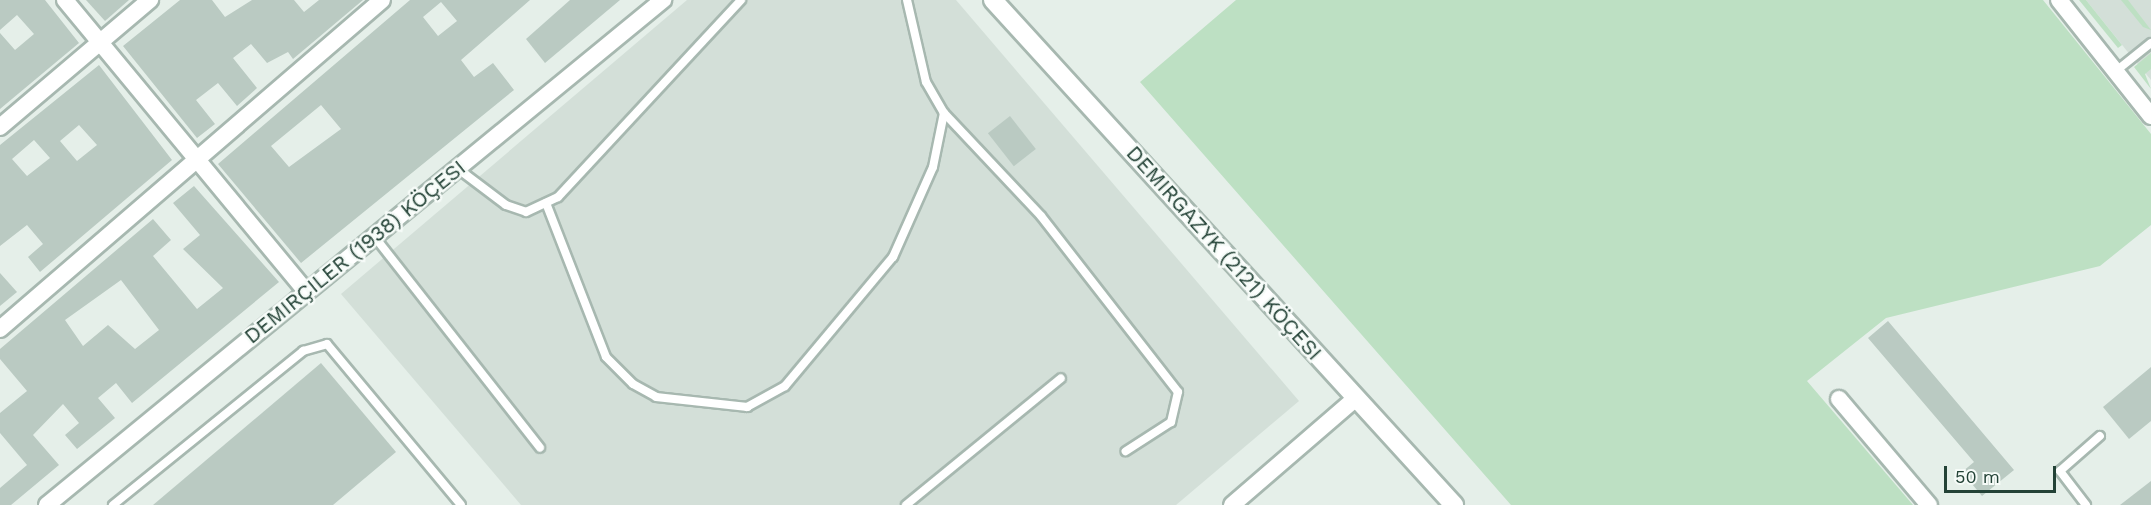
<!DOCTYPE html>
<html>
<head>
<meta charset="utf-8">
<style>
  body { margin:0 }
  #map { position:relative; width:2151px; height:505px; overflow:hidden; background:#e5efe9; font-family:"Work Sans",sans-serif }
  div>[style] { position:absolute }
  [style*='--x'] { left:calc(var(--x)*1px); top:calc(var(--y)*1px); width:calc(var(--w)*1px); rotate:calc(var(--a)*1deg) }
  .built>* { inset:0; background:#d3dfd8 }
  .green>* { inset:0; background:#bde0c3 }
  .building>* { inset:0; background:#bacac2; transform-origin:0 0 }
  .roads { filter:drop-shadow(2px 0 #a7b8b0) drop-shadow(-2px 0 #a7b8b0) drop-shadow(0 2px #a7b8b0) drop-shadow(0 -2px #a7b8b0) }
  .lane>* { height:8px; margin:-4px; padding:0 4px; transform-origin:4px; border-radius:4px; background:#fff }
  .street>* { height:16px; margin:-8px; padding:0 8px; transform-origin:8px; border-radius:8px; background:#fff }
  .secondary>* { height:18px; margin:-9px; padding:0 9px; transform-origin:9px; border-radius:9px; background:#fff }
  span { translate:-50% -50%; white-space:nowrap; text-align:center; line-height:1.15; -webkit-text-stroke:5px #f6fbf8; paint-order:stroke }
  .street-label { font-size:21px; color:#234236 }
  .scale { position:absolute; left:1944px; top:466px; width:112px; height:27px; box-sizing:border-box; border:3px solid #234236; border-top:0; padding-left:8px; font-size:18px; line-height:21px; white-space:nowrap; color:#234236; -webkit-text-stroke:4px #f6fbf8; paint-order:stroke }
</style>
</head>
<body>
<div id="map">
  <div class="built">
    <div style="clip-path:polygon(687px 0,956px 0,1299px 401px,1176px 505px,521px 505px,341px 294px)"></div>
    <div style="clip-path:polygon(2086px 0,2151px 0,2151px 80px,2127px 51px)"></div>
  </div>
  <div class="green">
    <div style="clip-path:polygon(1236px 0,2043px 0,2151px 134px,2151px 225px,2100px 266px,1886px 318px,1807px 381px,1913px 505px,1511px 505px,1140px 82px)"></div>
    <div style="clip-path:polygon(2079px 0,2086px 0,2122px 45px,2118px 48px)"></div>
    <div style="clip-path:polygon(2121px 0,2128px 0,2151px 30px,2143px 27px)"></div>
    <div style="clip-path:polygon(2151px 53px,2151px 69px,2145px 74px,2151px 89px,2134px 67px)"></div>
  </div>
  <div class="building">
    <div style="clip-path:polygon(0 0,45px 0,79px 43px,0 109px,0 33px,15px 50px,34px 34px,17px 15px,0 30px)"></div>
    <div style="clip-path:polygon(86px 0,129px 0,105px 21px)"></div>
    <div style="clip-path:polygon(180px 0,212px 0,225px 17px,252px 0,294px 0,304px 12px,319px 0,363px 0,293px 59px,288px 52px,267px 63px,251px 44px,233px 58px,257px 88px,237px 106px,218px 83px,196px 100px,215px 124px,197px 138px,123px 46px)"></div>
    <div style="clip-path:polygon(evenodd,410px 0,530px 0,461px 60px,474px 77px,493px 63px,514px 90px,301px 263px,218px 164px,410px 0,441px 2px,457px 21px,438px 36px,423px 17px,441px 2px,410px 0,321px 105px,341px 129px,289px 167px,271px 146px,321px 105px)"></div>
    <div style="clip-path:polygon(570px 0,620px 0,545px 63px,526px 39px)"></div>
    <div style="clip-path:polygon(evenodd,99px 65px,172px 160px,40px 272px,28px 257px,43px 244px,27px 225px,0 246px,0 145px,99px 65px,79px 125px,97px 145px,77px 161px,60px 141px,79px 125px,99px 65px,34px 140px,50px 158px,27px 176px,12px 159px,34px 140px)"></div>
    <div style="left:1010px;top:116px;width:42px;height:28px;rotate:52deg"></div>
    <div style="clip-path:polygon(evenodd,194px 186px,279px 282px,132px 403px,116px 383px,98px 398px,115px 418px,77px 449px,65px 435px,79px 423px,63px 404px,33px 435px,59px 465px,11px 505px,0 505px,0 488px,27px 465px,0 433px,0 413px,27px 391px,0 359px,0 349px,153px 219px,171px 240px,153px 256px,197px 309px,223px 288px,183px 249px,200px 235px,173px 203px,194px 186px,121px 280px,159px 330px,135px 349px,108px 325px,83px 346px,65px 320px,121px 280px)"></div>
    <div style="clip-path:polygon(0 273px,17px 292px,0 306px)"></div>
    <div style="clip-path:polygon(1888px 321px,2014px 470px,1982px 496px,1962px 472px,1974px 462px,1868px 338px)"></div>
    <div style="clip-path:polygon(321px 363px,396px 452px,333px 505px,153px 505px)"></div>
    <div style="clip-path:polygon(2151px 367px,2151px 421px,2129px 439px,2103px 407px)"></div>
    <div style="clip-path:polygon(2151px 481px,2151px 505px,2120px 505px)"></div>
  </div>
  <div class="roads">
    <div class="lane">
      <div style="--x:907;--y:0;--w:84;--a:77"></div>
      <div style="--x:926;--y:82;--w:36;--a:60"></div>
      <div style="--x:944;--y:113;--w:141;--a:46.7"></div>
      <div style="--x:1041;--y:216;--w:223;--a:52.1"></div>
      <div style="--x:1178;--y:392;--w:31;--a:103"></div>
      <div style="--x:1171;--y:422;--w:54;--a:147.2"></div>
      <div style="--x:2116;--y:71;--w:45;--a:-38.7"></div>
      <div style="--x:457;--y:168;--w:61;--a:37.1"></div>
      <div style="--x:506;--y:205;--w:21;--a:19"></div>
      <div style="--x:526;--y:212;--w:35;--a:-25"></div>
      <div style="--x:558;--y:197;--w:269;--a:-47.1"></div>
      <div style="--x:546;--y:203;--w:165;--a:68.7"></div>
      <div style="--x:606;--y:357;--w:38;--a:45"></div>
      <div style="--x:633;--y:384;--w:26;--a:29"></div>
      <div style="--x:656;--y:397;--w:92;--a:6.3"></div>
      <div style="--x:747;--y:407;--w:43;--a:-28.9"></div>
      <div style="--x:785;--y:386;--w:168;--a:-50.1"></div>
      <div style="--x:893;--y:257;--w:98;--a:-66"></div>
      <div style="--x:933;--y:167;--w:55;--a:-78.5"></div>
      <div style="--x:374;--y:236;--w:269;--a:51.9"></div>
      <div style="--x:113;--y:505;--w:245;--a:-39"></div>
      <div style="--x:303;--y:351;--w:25;--a:-16"></div>
      <div style="--x:327;--y:344;--w:209;--a:50.2"></div>
      <div style="--x:906;--y:505;--w:200;--a:-39.3"></div>
      <div style="--x:2086;--y:505;--w:43;--a:-127.4"></div>
      <div style="--x:2060;--y:471;--w:53;--a:-41.2"></div>
    </div>
    <div class="street">
      <div style="--x:65;--y:0;--w:378;--a:50.4"></div>
      <div style="--x:2059;--y:0;--w:148;--a:51.6"></div>
      <div style="--x:0;--y:127;--w:197;--a:-40.3"></div>
      <div style="--x:0;--y:329;--w:504;--a:-40.74"></div>
      <div style="--x:1839;--y:399;--w:139;--a:49.7"></div>
      <div style="--x:47;--y:505;--w:797;--a:-39.35"></div>
      <div style="--x:1232;--y:505;--w:164;--a:-40.8"></div>
    </div>
    <div class="secondary">
      <div style="--x:993;--y:0;--w:684;--a:47.61"></div>
    </div>
  </div>
  <div class="street-label">
    <span style="left:355px;top:252px;rotate:-39deg">DEMIRÇILER (1938) KÖÇESI</span>
    <span style="left:1224px;top:253px;rotate:48deg">DEMIRGAZYK (2121) KÖÇESI</span>
  </div>
  <div class="scale">50 m</div>
</div>
</body>
</html>
